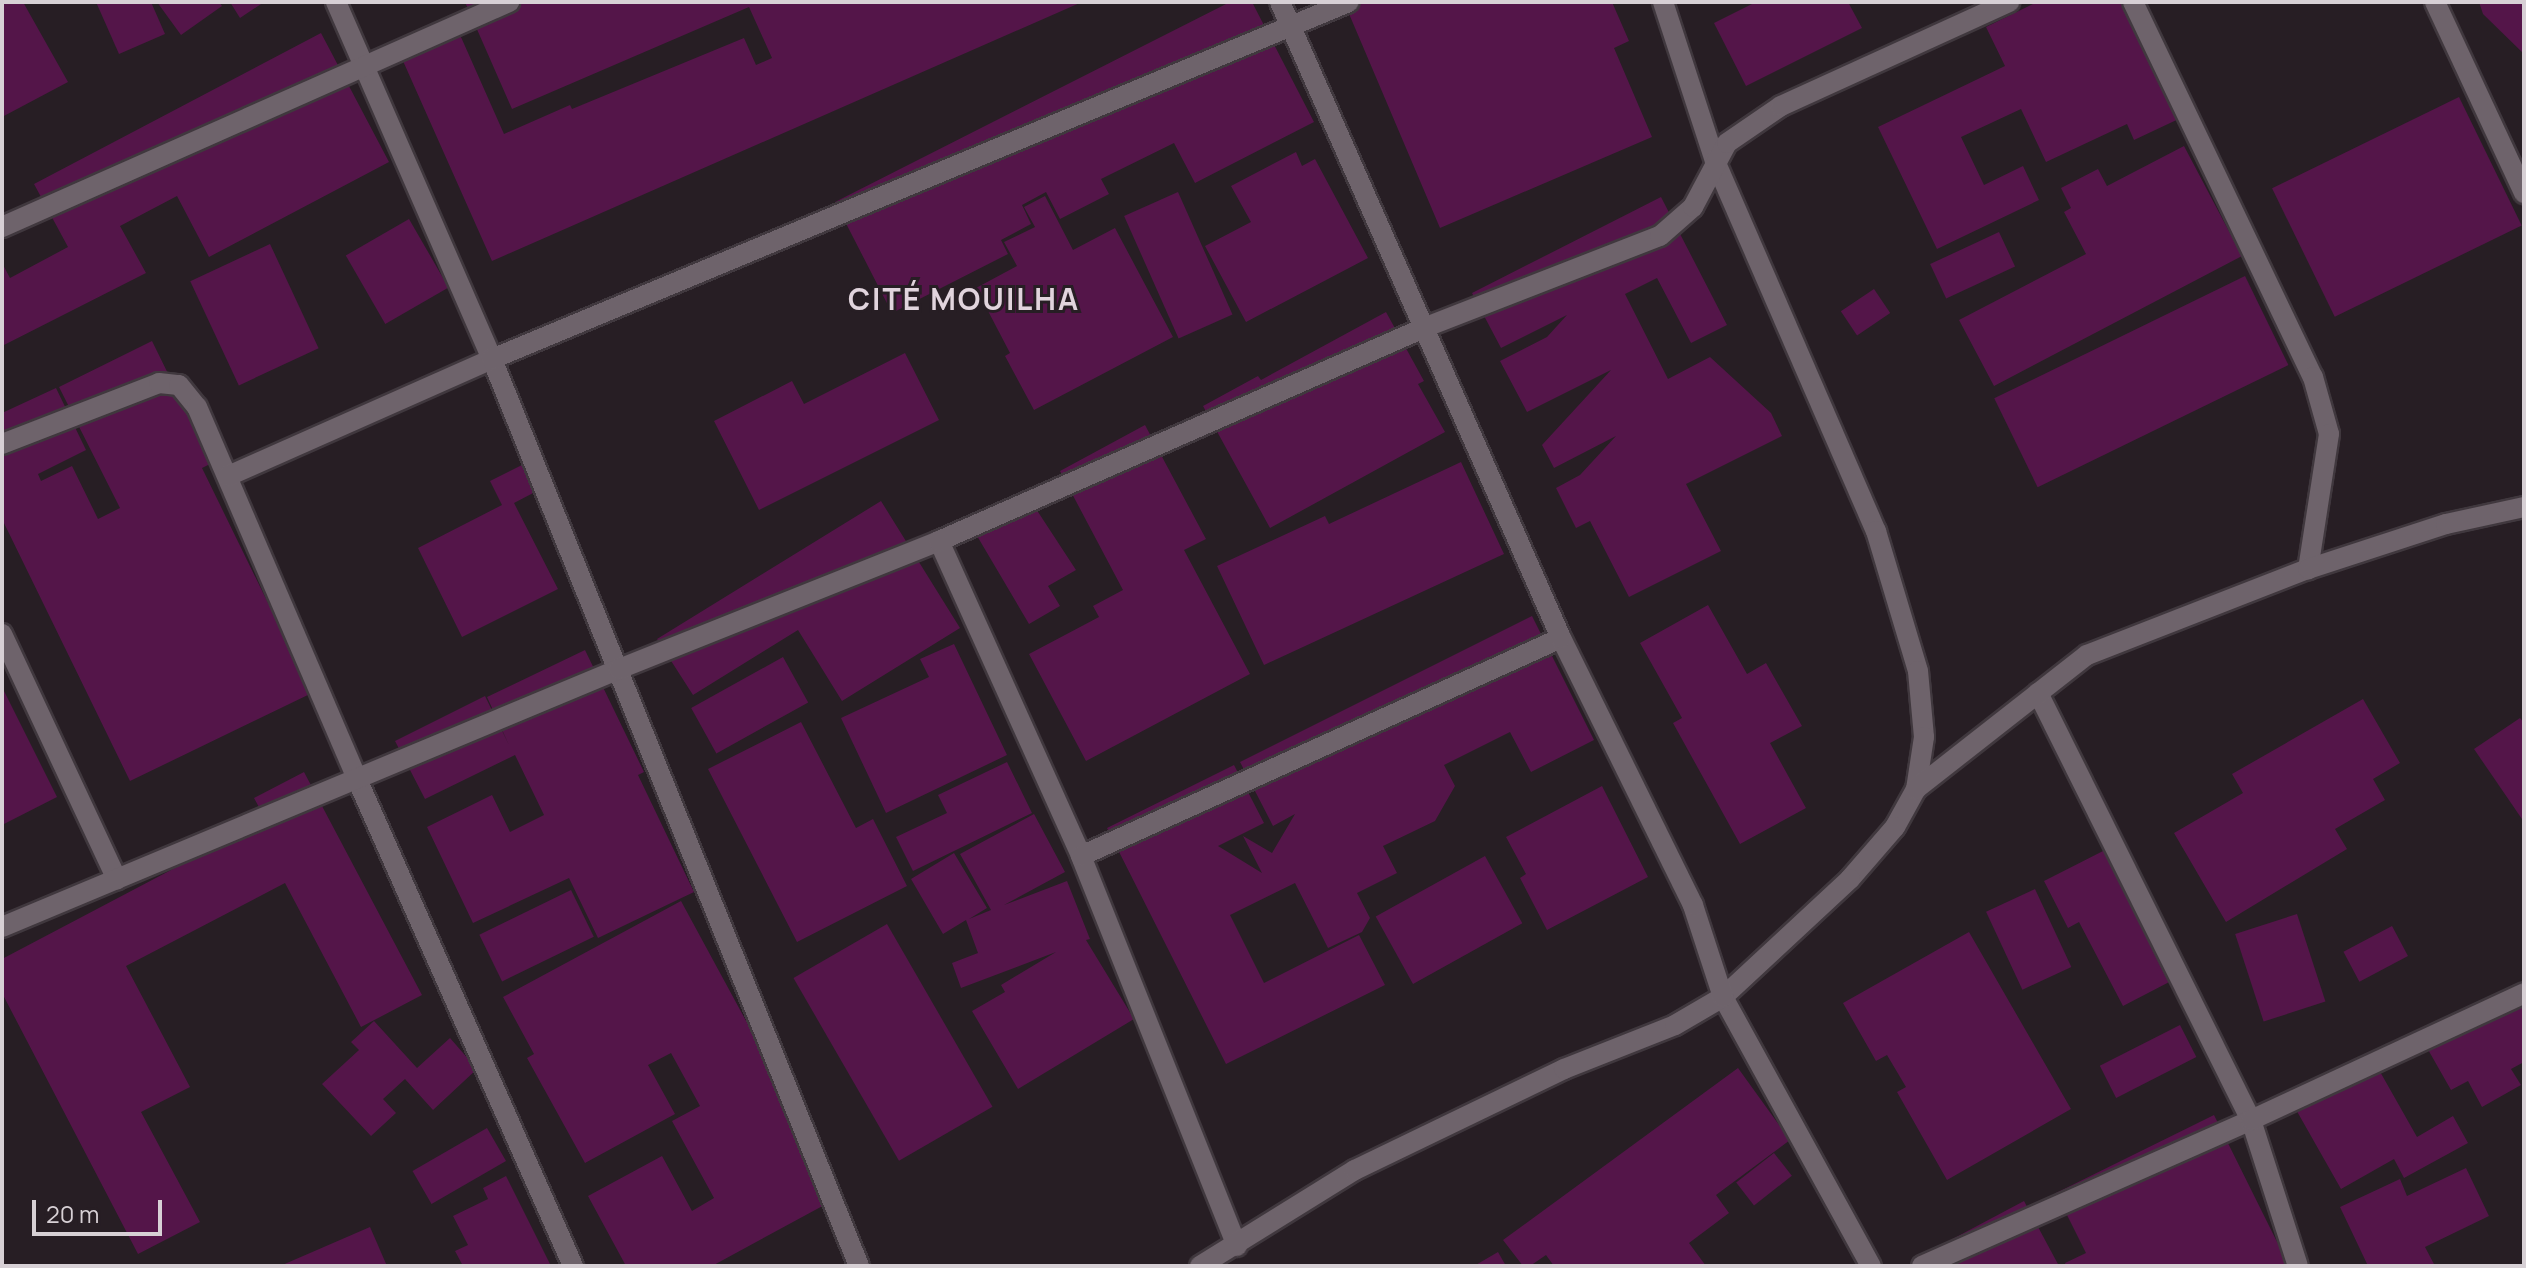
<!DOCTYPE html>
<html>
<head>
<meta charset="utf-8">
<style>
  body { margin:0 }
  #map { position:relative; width:2526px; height:1268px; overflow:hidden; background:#271e24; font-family:Manrope,sans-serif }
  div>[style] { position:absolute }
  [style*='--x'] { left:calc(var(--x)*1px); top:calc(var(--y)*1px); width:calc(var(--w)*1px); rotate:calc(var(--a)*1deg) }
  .building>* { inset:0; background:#541549; transform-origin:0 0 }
  .roads { filter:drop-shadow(2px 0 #40383e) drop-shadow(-2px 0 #40383e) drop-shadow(0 2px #40383e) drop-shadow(0 -2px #40383e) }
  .minor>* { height:20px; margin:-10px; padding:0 10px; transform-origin:10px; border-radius:10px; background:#6e636b }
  span { translate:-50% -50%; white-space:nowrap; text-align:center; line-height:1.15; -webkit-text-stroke:6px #271e24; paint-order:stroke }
  .district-label { font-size:30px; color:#e1d4dd; font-weight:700; letter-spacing:2px }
  .frame { position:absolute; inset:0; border:4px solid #d7d0d5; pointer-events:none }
  .scale { position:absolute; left:32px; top:1200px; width:130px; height:36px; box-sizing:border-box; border:4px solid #d7d0d5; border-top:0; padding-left:10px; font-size:24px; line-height:28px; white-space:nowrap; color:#d7d0d5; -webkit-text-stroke:6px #271e24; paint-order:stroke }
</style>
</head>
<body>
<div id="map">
  <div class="building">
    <div style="clip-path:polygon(2px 2px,23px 2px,68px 82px,2px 117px)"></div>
    <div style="clip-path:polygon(96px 2px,151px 2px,165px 34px,119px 54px)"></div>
    <div style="clip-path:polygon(157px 2px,219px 2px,222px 6px,181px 35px)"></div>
    <div style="clip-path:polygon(230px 2px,264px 2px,240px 18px)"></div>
    <div style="clip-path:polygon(465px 2px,1082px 2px,492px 261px,395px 43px,453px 19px,504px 134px,570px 105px,572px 109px,744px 38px,756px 65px,772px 58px,749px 7px,512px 109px)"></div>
    <div style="clip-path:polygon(1230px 2px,1252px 2px,1314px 122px,1195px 183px,1174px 143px,1101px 179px,1109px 194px,1060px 219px,1046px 192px,1022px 205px,1031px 224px,1001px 240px,1008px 254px,892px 313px,835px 202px)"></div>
    <div style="clip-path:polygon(1344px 2px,1612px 2px,1629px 41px,1614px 48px,1652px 137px,1440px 228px)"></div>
    <div style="clip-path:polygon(1756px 2px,1848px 2px,1862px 28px,1746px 86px,1714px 23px)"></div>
    <div style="clip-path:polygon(2037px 2px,2129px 2px,2185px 116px,2134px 140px,2127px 124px,2046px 162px,2021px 109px,1961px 137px,1984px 185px,2023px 166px,2039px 200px,1937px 249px,1878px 127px,2005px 66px,1986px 27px)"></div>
    <div style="clip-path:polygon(2479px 2px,2524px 2px,2524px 54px,2483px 14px)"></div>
    <div style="clip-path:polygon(321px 33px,389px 162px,209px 257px,177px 196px,120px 226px,146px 273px,2px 346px,2px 263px,10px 278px,68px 247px,34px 184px)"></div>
    <div style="left:2459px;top:97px;width:143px;height:208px;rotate:64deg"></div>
    <div style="clip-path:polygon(2184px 146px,2242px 256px,1994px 386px,1959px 320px,2086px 254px,2064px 212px,2071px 208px,2061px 188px,2098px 169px,2107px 186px)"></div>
    <div style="clip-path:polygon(1296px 152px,1302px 166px,1315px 159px,1368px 258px,1246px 322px,1205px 246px,1251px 222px,1231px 186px)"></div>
    <div style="left:1178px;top:192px;width:134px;height:59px;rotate:66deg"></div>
    <div style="clip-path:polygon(1045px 196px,1073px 250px,1115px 228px,1173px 337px,1034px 410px,1005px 356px,1010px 353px,976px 288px,1017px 266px,1004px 242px,1035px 227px,1024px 207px)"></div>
    <div style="clip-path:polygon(1661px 197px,1727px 325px,1691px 343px,1657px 278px,1625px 294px,1668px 379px,1710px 357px,1771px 413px,1782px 436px,1686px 484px,1721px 551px,1629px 597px,1590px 521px,1576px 528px,1556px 488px,1580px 475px,1616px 436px,1554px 468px,1542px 445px,1611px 370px,1527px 412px,1500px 361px,1547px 337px,1567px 315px,1501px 348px,1472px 293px)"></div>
    <div style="left:409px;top:219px;width:79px;height:73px;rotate:60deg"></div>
    <div style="left:1999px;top:232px;width:38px;height:76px;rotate:65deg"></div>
    <div style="left:270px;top:244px;width:115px;height:88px;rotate:65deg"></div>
    <div style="left:2245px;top:276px;width:99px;height:279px;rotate:64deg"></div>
    <div style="left:1874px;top:289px;width:29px;height:40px;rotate:56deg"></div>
    <div style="clip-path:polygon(1386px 312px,1424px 381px,1418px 384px,1445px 432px,1270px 528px,1203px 406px,1258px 376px,1261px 380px)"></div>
    <div style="clip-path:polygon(152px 341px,212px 463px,202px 468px,312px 693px,130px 781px,2px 519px,2px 413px,56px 388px,86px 450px,38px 474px,41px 481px,72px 466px,98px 519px,120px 508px,59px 387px)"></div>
    <div style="clip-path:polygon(905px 353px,939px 420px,759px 510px,714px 421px,792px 381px,804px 404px)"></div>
    <div style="clip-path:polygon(1145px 425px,1206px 539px,1184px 550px,1250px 674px,1086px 761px,1029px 654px,1099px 617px,1093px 606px,1123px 590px,1060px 471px)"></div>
    <div style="clip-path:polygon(1461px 462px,1504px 554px,1264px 665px,1217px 566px,1325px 516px,1329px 524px)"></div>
    <div style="clip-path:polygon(524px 464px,537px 491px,514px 503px,558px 589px,462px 637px,418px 548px,502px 505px,490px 481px)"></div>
    <div style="clip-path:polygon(1025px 492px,1076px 570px,1048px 586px,1060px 606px,1029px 624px,970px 524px)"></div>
    <div style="clip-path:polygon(881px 501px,960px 628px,842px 701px,798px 630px,693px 695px,657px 639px)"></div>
    <div style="clip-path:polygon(1708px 605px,1747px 674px,1766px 663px,1802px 726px,1770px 743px,1806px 808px,1740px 844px,1673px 723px,1682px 718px,1640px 643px)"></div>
    <div style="clip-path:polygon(1532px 616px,1594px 740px,1531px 772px,1510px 732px,1444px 765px,1455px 786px,1435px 821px,1383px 846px,1397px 873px,1357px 893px,1370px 918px,1362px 932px,1328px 948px,1295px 883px,1230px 915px,1264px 983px,1359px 935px,1385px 985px,1226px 1064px,1107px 828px,1234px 765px,1264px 823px,1218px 846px,1262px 873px,1243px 836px,1272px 853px,1295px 814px,1273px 826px,1240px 762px)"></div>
    <div style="clip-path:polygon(954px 644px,1007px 755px,886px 813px,841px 718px,929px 677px,920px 659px)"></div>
    <div style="clip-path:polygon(585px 650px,644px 772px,638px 775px,694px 892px,598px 938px,569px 878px,473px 923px,427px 827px,492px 795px,510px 832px,544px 815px,515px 755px,425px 799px,395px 741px,485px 696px,509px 745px,487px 697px)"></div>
    <div style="left:783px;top:657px;width:52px;height:105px;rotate:61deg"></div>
    <div style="clip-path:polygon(2px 687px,57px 797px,2px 825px)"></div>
    <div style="clip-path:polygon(2363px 699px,2400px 763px,2373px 779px,2385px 800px,2335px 829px,2347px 849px,2226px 922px,2174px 833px,2243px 793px,2232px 774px)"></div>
    <div style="clip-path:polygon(2520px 718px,2524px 723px,2524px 822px,2474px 749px)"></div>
    <div style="clip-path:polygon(801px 722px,856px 828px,873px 819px,907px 886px,797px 942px,708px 769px)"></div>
    <div style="clip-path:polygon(1007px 762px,1032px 813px,913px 871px,896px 837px,947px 813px,938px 795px)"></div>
    <div style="clip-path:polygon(304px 772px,422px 995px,361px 1027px,285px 883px,126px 966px,190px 1087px,141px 1112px,200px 1222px,138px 1254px,2px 993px,2px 959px,266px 820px,254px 798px)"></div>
    <div style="clip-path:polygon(1602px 786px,1648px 877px,1547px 930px,1520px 878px,1526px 874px,1506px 837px)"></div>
    <div style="clip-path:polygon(1034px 814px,1065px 872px,1004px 905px,1067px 881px,1090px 939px,1086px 940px,1134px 1019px,1018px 1089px,972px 1011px,1005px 992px,1001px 985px,1056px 952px,961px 988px,952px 963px,978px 953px,966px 920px,943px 934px,911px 879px,954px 853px,987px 908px,969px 919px,991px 910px,960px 854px)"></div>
    <div style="clip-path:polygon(2107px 849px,2175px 979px,2123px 1006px,2079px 922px,2068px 928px,2044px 881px)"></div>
    <div style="left:1485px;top:856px;width:77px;height:125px;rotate:61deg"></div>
    <div style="left:2035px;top:889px;width:86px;height:54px;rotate:65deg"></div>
    <div style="left:571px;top:890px;width:52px;height:102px;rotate:64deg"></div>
    <div style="clip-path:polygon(681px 901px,841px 1196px,712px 1266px,626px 1266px,588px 1196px,662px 1156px,692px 1211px,714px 1198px,672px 1121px,700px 1106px,671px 1053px,648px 1065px,675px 1114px,585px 1163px,527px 1058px,534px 1054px,503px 997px)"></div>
    <div style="left:2297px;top:914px;width:92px;height:65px;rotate:72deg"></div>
    <div style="left:887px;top:924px;width:211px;height:108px;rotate:60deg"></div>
    <div style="left:2392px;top:926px;width:34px;height:55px;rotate:62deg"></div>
    <div style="clip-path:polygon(1969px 932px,2071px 1109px,1947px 1180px,1897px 1092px,1906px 1087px,1887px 1055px,1876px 1061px,1843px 1003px)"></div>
    <div style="clip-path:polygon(2524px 981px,2524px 1062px,2511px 1069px,2521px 1085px,2482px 1107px,2468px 1081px,2451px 1090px,2422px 1039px)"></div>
    <div style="clip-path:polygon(374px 1021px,417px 1068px,450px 1038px,477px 1069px,433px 1110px,405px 1079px,383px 1099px,396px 1113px,371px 1136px,322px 1084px,359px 1050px,351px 1042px)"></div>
    <div style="left:2180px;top:1025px;width:36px;height:90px;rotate:63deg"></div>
    <div style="clip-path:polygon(2370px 1054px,2417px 1137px,2453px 1116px,2468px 1143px,2404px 1178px,2394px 1159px,2341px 1189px,2290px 1099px)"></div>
    <div style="clip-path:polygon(1738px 1068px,1790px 1140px,1716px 1195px,1729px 1213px,1689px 1243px,1706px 1266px,1554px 1266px,1546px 1255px,1530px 1266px,1523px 1266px,1503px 1240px)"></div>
    <div style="clip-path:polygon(2214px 1115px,2289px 1266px,2066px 1266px,2065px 1263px,2086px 1253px,2056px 1193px)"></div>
    <div style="left:487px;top:1128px;width:38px;height:86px;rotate:60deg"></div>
    <div style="left:1774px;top:1153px;width:29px;height:48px;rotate:52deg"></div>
    <div style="clip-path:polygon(2466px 1168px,2489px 1216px,2425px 1247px,2435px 1266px,2368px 1266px,2340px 1207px,2400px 1179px,2407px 1196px)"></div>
    <div style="clip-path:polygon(506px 1176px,551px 1266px,463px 1266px,455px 1251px,468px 1245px,453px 1216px,488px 1199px,483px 1188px)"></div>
    <div style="clip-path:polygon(2024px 1201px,2059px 1266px,1957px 1266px,1945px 1243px)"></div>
    <div style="clip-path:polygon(370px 1227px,387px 1266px,280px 1266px)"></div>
    <div style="clip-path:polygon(1498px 1252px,1506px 1266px,1474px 1266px)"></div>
  </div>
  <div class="roads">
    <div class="minor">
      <div style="--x:336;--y:2;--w:390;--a:66.4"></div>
      <div style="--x:492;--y:359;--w:978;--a:67.97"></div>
      <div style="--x:1663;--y:2;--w:167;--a:71.9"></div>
      <div style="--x:1715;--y:161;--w:404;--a:66.5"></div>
      <div style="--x:1876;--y:531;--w:146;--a:73.3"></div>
      <div style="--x:1918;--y:671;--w:66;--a:84.8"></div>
      <div style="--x:1924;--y:737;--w:53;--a:98.7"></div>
      <div style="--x:1916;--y:789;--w:43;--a:118.9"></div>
      <div style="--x:1895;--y:827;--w:69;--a:130.9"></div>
      <div style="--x:1850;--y:879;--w:173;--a:137.1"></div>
      <div style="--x:1723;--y:997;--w:307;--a:61.2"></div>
      <div style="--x:2133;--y:2;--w:416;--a:64.4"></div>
      <div style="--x:2313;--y:377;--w:59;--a:74.3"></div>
      <div style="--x:2329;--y:434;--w:137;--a:98.8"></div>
      <div style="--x:2435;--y:2;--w:211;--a:65"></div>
      <div style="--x:2;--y:227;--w:555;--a:-23.93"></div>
      <div style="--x:2;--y:444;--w:168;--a:-21.2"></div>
      <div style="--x:159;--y:383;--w:20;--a:6"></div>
      <div style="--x:179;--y:385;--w:28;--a:51"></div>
      <div style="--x:197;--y:407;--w:405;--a:66.7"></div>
      <div style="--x:357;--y:779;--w:533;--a:66.08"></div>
      <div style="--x:228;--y:476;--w:289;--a:-23.9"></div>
      <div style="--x:492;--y:359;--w:928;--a:-22.62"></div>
      <div style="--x:939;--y:541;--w:346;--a:65.7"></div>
      <div style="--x:1081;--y:856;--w:420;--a:68.2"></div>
      <div style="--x:2;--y:634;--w:271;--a:64.9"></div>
      <div style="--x:2038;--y:693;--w:477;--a:63.5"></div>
      <div style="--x:2251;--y:1120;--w:153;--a:72.2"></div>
      <div style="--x:1916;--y:789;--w:217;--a:-38.1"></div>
      <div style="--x:2087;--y:655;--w:237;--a:-21.3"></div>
      <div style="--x:2308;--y:569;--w:145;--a:-18.1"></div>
      <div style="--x:2446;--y:524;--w:80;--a:-12.3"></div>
      <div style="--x:1081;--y:856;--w:527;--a:-24.43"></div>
      <div style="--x:2;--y:927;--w:669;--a:-22.69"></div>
      <div style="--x:619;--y:669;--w:345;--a:-21.8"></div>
      <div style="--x:939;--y:541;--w:532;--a:-23.72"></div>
      <div style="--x:1426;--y:327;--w:251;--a:-21.3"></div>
      <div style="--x:1660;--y:236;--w:44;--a:-41.3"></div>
      <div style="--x:1693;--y:207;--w:72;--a:-62"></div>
      <div style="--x:1727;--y:143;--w:65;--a:-34.4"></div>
      <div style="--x:1781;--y:106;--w:251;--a:-24.5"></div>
      <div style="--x:1200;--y:1266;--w:182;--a:-31.8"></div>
      <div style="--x:1355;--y:1170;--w:232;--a:-25.8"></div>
      <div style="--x:1564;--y:1069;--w:119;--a:-21.6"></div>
      <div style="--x:1675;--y:1025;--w:56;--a:-30.3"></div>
      <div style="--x:1723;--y:997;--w:97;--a:-108.1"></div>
      <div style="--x:1693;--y:905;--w:298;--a:-116.3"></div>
      <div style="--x:1561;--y:638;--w:695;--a:-113.84"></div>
      <div style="--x:1922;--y:1266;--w:360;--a:-23.9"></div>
      <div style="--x:2251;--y:1120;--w:301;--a:-24.9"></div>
    </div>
  </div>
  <div class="district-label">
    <span style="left:964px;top:299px">CITÉ MOUILHA</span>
  </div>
  <div class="frame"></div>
  <div class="scale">20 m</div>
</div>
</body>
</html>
